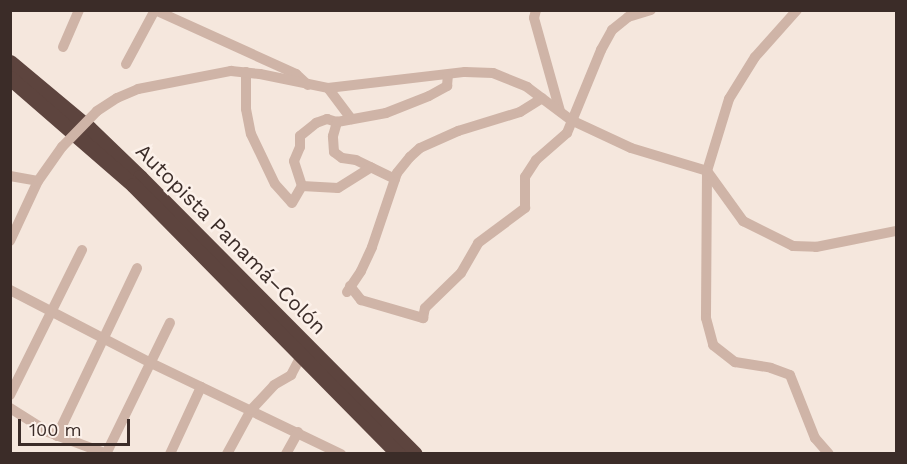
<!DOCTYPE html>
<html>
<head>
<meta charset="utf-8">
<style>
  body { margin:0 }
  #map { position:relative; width:907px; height:464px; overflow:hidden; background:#f5e7dd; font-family:"Work Sans",sans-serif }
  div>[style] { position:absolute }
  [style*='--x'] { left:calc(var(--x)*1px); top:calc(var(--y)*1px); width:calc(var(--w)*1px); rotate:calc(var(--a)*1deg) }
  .minor>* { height:10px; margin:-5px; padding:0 5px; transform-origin:5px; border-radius:5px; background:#cfb4a7 }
  .highway>* { height:15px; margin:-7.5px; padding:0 7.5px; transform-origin:7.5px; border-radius:7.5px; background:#5d443e }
  .minor-bridge>* { height:10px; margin:-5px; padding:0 5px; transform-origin:5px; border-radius:5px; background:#cfb4a7 }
  span { translate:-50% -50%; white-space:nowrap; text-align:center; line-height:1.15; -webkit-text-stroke:5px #fcf1ea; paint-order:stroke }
  .street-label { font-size:21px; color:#3b2c28 }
  .frame { position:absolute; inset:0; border:12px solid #3b2c28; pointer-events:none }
  .scale { position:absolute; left:18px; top:419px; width:112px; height:27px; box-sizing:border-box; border:3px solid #3b2c28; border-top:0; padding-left:8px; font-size:18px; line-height:21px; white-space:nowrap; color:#3b2c28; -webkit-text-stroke:4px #fcf1ea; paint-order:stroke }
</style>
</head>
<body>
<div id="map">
  <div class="minor">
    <div style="--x:155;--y:10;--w:155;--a:24.4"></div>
    <div style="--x:296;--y:74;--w:16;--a:43"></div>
    <div style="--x:536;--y:10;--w:8;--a:104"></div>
    <div style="--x:534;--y:18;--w:97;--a:74.4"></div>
    <div style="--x:797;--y:10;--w:63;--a:131.8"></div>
    <div style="--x:755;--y:57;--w:49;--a:121.8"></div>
    <div style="--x:729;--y:99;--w:75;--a:107"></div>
    <div style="--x:707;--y:171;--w:147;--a:90.4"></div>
    <div style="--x:706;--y:318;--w:28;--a:75"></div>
    <div style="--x:713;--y:345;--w:28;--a:38"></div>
    <div style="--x:735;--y:362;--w:36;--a:9"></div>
    <div style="--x:771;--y:368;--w:20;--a:20"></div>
    <div style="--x:790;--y:375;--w:68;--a:68.4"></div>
    <div style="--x:815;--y:438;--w:21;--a:49"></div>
    <div style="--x:63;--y:47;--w:40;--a:-66.6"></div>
    <div style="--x:126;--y:64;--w:61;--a:-61.8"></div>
    <div style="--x:246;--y:72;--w:37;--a:90"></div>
    <div style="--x:246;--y:109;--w:25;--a:79"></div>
    <div style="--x:251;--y:134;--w:55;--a:64.4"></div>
    <div style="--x:275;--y:184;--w:25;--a:48"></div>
    <div style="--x:292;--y:203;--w:20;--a:-60"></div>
    <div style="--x:302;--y:186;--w:26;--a:-108"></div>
    <div style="--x:294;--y:161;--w:15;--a:-67"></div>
    <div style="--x:300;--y:147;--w:11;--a:-90"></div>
    <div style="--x:300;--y:136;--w:21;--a:-39"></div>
    <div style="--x:316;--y:123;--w:12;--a:-20"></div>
    <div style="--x:327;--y:119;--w:10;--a:17"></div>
    <div style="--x:328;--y:88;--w:39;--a:53"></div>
    <div style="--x:97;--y:111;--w:24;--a:-33"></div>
    <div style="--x:117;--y:98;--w:23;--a:-23"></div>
    <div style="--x:138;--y:89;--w:95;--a:-11"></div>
    <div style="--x:231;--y:71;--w:29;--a:6"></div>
    <div style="--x:260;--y:74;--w:69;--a:11.6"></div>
    <div style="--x:328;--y:88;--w:138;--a:-6.7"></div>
    <div style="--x:465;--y:72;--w:28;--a:2"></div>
    <div style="--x:493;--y:73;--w:37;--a:22"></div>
    <div style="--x:527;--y:87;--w:55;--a:36.9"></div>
    <div style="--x:571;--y:120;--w:66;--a:25"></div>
    <div style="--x:631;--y:148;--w:79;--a:16.8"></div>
    <div style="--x:707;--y:171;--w:62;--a:54.2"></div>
    <div style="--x:743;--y:221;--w:56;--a:26.6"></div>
    <div style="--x:793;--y:246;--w:23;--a:2"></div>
    <div style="--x:816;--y:247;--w:82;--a:-11.3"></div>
    <div style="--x:10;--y:176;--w:28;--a:10"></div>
    <div style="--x:395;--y:179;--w:43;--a:-154"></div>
    <div style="--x:356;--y:160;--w:14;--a:-172"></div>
    <div style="--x:342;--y:158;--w:10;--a:-143"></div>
    <div style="--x:334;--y:152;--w:16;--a:-94"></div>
    <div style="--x:333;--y:136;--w:15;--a:-74"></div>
    <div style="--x:337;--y:122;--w:50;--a:-10.4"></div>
    <div style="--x:386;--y:113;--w:46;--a:-21.6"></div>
    <div style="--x:429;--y:96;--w:21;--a:-29"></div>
    <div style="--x:447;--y:86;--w:11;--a:-85"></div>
    <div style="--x:302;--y:186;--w:36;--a:3"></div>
    <div style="--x:338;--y:188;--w:39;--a:-32"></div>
    <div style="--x:10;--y:241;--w:66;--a:-65"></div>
    <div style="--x:38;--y:181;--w:42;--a:-54.8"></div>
    <div style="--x:350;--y:286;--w:18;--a:52"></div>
    <div style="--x:361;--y:300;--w:65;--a:16.2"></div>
    <div style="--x:423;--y:318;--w:10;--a:-79"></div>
    <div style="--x:425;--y:308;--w:50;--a:-44.2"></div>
    <div style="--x:461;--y:273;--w:34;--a:-60"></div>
    <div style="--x:478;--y:243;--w:59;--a:-36.7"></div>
    <div style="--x:525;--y:208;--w:31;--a:-90"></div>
    <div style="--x:525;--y:177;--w:20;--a:-57"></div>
    <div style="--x:536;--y:160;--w:41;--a:-41.1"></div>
    <div style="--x:567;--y:133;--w:90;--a:-67.7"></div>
    <div style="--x:601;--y:50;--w:23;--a:-61"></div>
    <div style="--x:612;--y:30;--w:21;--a:-39"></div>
    <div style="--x:628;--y:17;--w:24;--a:-17"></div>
    <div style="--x:10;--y:290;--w:159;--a:27.4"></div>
    <div style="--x:151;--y:363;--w:211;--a:25.6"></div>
    <div style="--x:347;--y:292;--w:25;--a:-56"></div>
    <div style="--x:361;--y:271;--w:26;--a:-65"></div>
    <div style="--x:372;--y:247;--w:78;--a:-71.3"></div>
    <div style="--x:397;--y:173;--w:21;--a:-51"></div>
    <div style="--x:410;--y:157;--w:13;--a:-42"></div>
    <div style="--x:420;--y:148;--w:42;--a:-24.1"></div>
    <div style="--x:458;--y:131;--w:65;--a:-17"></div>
    <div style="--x:520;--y:112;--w:26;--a:-32"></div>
    <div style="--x:10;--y:395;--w:162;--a:-63.6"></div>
    <div style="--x:10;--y:408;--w:45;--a:32.3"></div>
    <div style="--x:48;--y:432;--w:63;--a:20.4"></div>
    <div style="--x:57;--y:436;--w:186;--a:-64.5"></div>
    <div style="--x:106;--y:454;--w:146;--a:-64"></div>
    <div style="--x:170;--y:454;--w:74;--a:-65.2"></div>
    <div style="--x:227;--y:454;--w:50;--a:-61.4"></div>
    <div style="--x:251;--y:410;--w:34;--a:-47"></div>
    <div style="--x:274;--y:385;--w:20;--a:-30"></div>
    <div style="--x:291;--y:375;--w:21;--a:-62"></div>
    <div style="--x:286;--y:454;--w:25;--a:-61"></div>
  </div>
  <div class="highway">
    <div style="--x:10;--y:62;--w:103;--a:39.9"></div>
    <div style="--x:89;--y:128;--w:71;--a:43.9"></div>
    <div style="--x:140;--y:177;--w:390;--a:45.2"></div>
    <div style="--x:10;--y:78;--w:163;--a:41"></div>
    <div style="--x:133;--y:185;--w:378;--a:45.4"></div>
  </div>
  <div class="minor-bridge">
    <div style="--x:62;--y:147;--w:50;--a:-45.8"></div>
  </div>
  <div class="street-label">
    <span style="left:231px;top:239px;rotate:45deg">Autopista Panamá–Colón</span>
  </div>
  <div class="frame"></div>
  <div class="scale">100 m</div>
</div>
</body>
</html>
